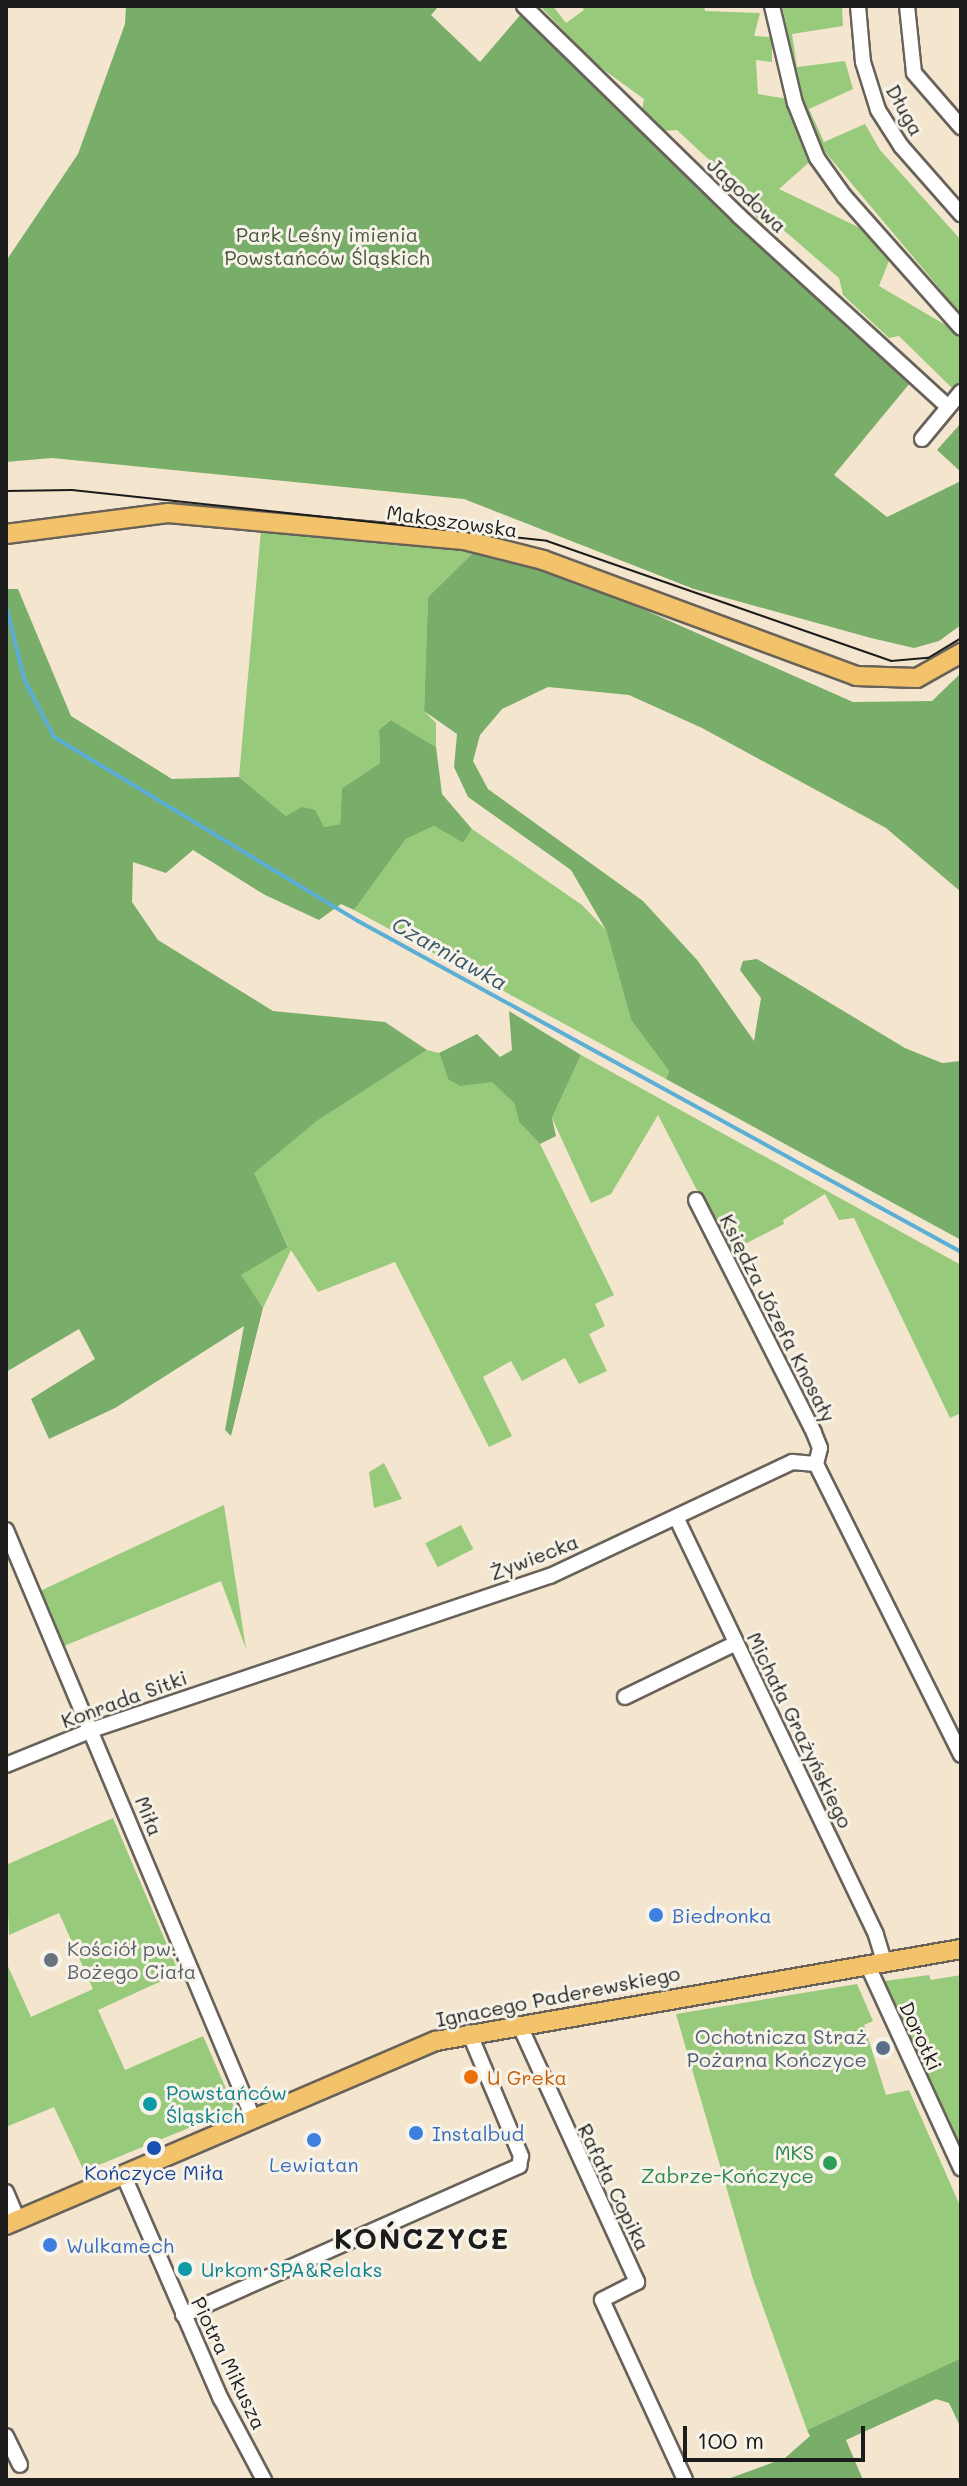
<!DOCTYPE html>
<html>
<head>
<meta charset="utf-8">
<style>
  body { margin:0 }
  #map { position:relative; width:967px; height:2486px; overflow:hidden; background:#f4e5ce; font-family:Mali,sans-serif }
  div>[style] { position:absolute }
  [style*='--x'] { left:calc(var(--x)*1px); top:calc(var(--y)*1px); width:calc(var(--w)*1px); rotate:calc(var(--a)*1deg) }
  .green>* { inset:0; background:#97ca7a; transform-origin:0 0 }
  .forest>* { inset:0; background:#79ae6a }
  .stream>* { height:4px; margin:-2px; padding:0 2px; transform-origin:2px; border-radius:2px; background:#5baed6 }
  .roads { filter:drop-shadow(2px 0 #68625a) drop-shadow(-2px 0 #68625a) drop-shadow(0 2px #68625a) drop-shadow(0 -2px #68625a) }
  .minor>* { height:14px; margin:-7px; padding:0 7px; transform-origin:7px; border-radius:7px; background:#fff }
  .major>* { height:18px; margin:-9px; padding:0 9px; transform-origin:9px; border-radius:9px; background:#f2c36a }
  .tram>* { height:2px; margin:-1px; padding:0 1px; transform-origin:1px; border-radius:1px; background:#1c1c1c }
  .dots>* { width:22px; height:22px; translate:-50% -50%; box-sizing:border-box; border:4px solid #f7f3e8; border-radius:50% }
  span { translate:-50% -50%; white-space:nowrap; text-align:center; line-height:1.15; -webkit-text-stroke:6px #f7f3e8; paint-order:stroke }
  .street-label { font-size:20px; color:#1c1c1c }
  .park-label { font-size:20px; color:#47593d }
  .shop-label { font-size:20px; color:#366cbe }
  .left { translate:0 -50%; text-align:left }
  .worship-label { font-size:20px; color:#5b616d }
  .service-label { font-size:20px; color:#4e5e75 }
  .right { translate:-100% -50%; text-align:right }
  .food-label { font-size:20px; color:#c56008 }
  .culture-label { font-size:20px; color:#0d838f }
  .leisure-label { font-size:20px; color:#27864d }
  .transit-label { font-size:20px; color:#164399 }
  .water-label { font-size:22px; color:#355666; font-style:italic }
  .district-label { font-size:28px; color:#1c1c1c; font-weight:700; letter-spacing:2px }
  .frame { position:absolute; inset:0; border:8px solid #1c1c1c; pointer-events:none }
  .scale { position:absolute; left:683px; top:2426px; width:182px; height:36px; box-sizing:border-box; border:4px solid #1c1c1c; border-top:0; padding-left:10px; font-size:24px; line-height:28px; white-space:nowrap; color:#1c1c1c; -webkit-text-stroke:6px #f7f3e8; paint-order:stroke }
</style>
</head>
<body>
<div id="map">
  <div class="green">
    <div style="clip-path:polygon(540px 6px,553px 6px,566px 23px,584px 10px,582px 6px,704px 6px,705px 11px,760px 13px,754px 36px,772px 37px,772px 62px,756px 60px,758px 94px,794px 100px,814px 158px,779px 189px,879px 237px,892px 253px,879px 286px,961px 334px,961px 382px,954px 390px,899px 336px,889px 338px,843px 295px,839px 278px,780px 227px,764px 225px,745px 205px,749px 197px,677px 130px,661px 131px,642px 110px,644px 99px,593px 62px)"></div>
    <div style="clip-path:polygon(782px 6px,842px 6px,843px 26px,792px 34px,797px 67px,845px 61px,853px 89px,809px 109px,824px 142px,865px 124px,880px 150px,961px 240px,961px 314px,821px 147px,801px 93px)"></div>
    <div style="clip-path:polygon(261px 530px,474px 552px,428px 597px,424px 711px,436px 723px,436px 747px,389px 720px,379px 730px,380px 763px,342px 788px,340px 824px,324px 827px,286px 816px,239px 777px)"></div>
    <div style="clip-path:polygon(434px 826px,463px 843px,472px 829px,582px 905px,606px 930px,631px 1020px,669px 1071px,666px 1079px,354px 910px,406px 839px)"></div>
    <div style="clip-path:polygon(427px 1050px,439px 1053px,448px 1079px,492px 1081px,514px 1103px,519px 1122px,540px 1144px,614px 1295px,595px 1304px,605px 1326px,589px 1334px,607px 1371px,579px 1384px,565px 1358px,522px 1381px,511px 1361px,483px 1377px,512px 1436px,489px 1447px,395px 1262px,318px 1292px,291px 1250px,263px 1308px,240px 1275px,288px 1246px,253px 1173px,317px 1121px)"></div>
    <div style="clip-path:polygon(581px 1055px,961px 1265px,961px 1413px,950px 1418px,854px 1218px,839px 1220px,825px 1194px,783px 1220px,784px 1224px,729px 1252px,658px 1115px,611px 1194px,591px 1203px,552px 1118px)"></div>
    <div style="clip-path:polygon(384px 1463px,402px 1499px,374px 1508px,369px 1472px)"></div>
    <div style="clip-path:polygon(224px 1505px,246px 1649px,221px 1581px,64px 1646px,40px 1591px)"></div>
    <div style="left:461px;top:1525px;width:27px;height:40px;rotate:63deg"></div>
    <div style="clip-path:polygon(113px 1818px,179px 1973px,98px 2010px,125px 2070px,203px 2036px,235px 2109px,84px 2171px,54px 2107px,6px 2127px,6px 1962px,31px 2017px,93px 1989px,59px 1913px,9px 1935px,6px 1865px)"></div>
    <div style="clip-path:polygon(929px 1975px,931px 1980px,961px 1975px,961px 2148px,885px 1981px)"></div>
    <div style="clip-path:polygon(857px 1984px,873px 2021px,864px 2025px,886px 2095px,909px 2090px,961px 2208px,961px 2358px,807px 2430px,753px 2279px,676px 2014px)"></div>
  </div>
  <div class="forest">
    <div style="clip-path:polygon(126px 6px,439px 6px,431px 15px,480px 62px,522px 13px,910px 383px,834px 475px,887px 517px,961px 481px,961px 625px,939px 641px,914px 648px,871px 638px,694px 589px,464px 499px,52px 458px,6px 462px,6px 261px,78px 154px,125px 24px)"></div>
    <div style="clip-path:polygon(961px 423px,961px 472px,937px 450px)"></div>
    <div style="clip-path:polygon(474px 552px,533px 567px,629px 603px,853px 702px,932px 701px,961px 673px,961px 892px,886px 828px,702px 728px,629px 695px,548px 687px,502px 709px,480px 735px,473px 761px,488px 789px,643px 901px,698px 961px,754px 1041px,761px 998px,740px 970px,743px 961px,757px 959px,905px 1048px,942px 1063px,961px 1061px,961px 1240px,666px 1079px,669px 1071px,631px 1020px,606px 930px,571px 870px,468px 797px,454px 767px,457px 734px,424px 711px,428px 597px)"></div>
    <div style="clip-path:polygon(6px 589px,18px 589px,71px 716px,172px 779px,239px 777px,286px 816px,302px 807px,315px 810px,324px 827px,340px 824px,342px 788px,380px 763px,379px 730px,390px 720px,436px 747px,442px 794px,472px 829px,463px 843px,434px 826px,406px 839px,354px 910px,341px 904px,319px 920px,265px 895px,193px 850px,166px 873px,133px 862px,132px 902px,158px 940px,273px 1011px,385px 1022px,427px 1050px,317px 1121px,254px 1173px,288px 1247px,241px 1275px,263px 1308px,231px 1436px,225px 1430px,244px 1326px,115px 1408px,49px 1439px,31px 1399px,95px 1359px,79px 1329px,6px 1372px)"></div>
    <div style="clip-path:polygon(509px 1011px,581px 1055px,552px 1118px,556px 1136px,540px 1144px,519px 1122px,514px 1103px,492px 1082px,460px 1086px,448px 1079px,439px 1053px,477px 1034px,500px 1057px,512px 1050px)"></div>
    <div style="clip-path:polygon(961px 2358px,961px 2428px,949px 2403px,936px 2399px,846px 2440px,863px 2480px,725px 2480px,785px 2458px,810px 2436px,807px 2430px)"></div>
  </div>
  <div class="stream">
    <div style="--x:6;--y:605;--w:76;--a:76.3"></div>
    <div style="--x:24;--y:679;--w:65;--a:62.7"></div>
    <div style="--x:54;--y:737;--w:355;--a:31.2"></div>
    <div style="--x:358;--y:921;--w:688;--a:28.76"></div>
  </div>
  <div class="roads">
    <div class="minor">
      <div style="--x:524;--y:6;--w:301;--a:44.3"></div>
      <div style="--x:739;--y:216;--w:283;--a:42.4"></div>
      <div style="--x:772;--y:6;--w:100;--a:76.7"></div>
      <div style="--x:795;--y:103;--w:59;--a:68.2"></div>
      <div style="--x:817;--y:158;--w:47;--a:54.6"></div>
      <div style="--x:844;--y:196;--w:176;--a:48.4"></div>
      <div style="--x:858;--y:6;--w:56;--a:84.9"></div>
      <div style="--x:863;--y:62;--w:50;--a:72.6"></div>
      <div style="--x:878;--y:110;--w:43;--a:57.4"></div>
      <div style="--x:901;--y:146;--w:91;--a:48.6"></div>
      <div style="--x:907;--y:6;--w:67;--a:84"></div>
      <div style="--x:914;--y:73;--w:72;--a:49"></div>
      <div style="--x:922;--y:439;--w:61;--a:-50.3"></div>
      <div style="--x:696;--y:1200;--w:261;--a:63.1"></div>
      <div style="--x:814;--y:1433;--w:16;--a:68"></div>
      <div style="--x:820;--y:1448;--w:16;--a:104"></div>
      <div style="--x:816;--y:1464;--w:325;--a:63.5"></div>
      <div style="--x:676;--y:1517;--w:463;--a:64.4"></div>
      <div style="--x:876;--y:1935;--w:28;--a:73"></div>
      <div style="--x:6;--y:1530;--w:638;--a:67.21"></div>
      <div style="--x:625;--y:1697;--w:123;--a:-25.9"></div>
      <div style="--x:6;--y:1765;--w:93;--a:-22.1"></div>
      <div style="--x:92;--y:1730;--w:483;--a:-18.6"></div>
      <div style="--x:550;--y:1576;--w:268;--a:-25.2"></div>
      <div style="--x:792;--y:1462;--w:24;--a:5"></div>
      <div style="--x:867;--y:1964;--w:225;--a:65.3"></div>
      <div style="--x:519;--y:2024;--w:284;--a:65.4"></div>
      <div style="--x:637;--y:2282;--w:39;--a:153"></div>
      <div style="--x:602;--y:2300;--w:198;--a:65.2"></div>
      <div style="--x:123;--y:2174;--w:245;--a:66.5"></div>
      <div style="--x:221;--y:2399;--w:92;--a:62"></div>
      <div style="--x:6;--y:2192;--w:30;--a:67"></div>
      <div style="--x:183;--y:2315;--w:368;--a:-23.9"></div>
      <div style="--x:519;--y:2166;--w:10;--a:-79"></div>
      <div style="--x:521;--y:2156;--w:134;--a:-112.8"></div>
      <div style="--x:6;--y:2436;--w:32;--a:64"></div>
    </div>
    <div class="major">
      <div style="--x:6;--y:534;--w:163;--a:-7.4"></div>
      <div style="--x:168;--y:513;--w:297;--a:5.2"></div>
      <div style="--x:464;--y:540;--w:81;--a:14.2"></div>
      <div style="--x:543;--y:560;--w:334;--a:20.3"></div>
      <div style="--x:856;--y:676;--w:61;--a:1.9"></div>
      <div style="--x:917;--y:678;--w:51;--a:-29.6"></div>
      <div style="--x:6;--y:2225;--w:468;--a:-23.2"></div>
      <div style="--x:436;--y:2041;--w:533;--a:-9.94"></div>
    </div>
  </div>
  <div class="tram">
    <div style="--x:6;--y:491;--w:66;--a:-0.9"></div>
    <div style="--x:72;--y:490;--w:478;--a:6.1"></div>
    <div style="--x:547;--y:541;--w:364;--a:19.2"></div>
    <div style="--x:891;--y:661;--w:37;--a:-5"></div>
    <div style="--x:928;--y:658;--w:39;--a:-31"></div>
  </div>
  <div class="dots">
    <div style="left:656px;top:1915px;background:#3f7fe0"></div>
    <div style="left:51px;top:1960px;background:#6b7280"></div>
    <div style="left:883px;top:2048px;background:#5c6f8a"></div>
    <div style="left:471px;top:2077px;background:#e8710a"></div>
    <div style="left:150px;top:2104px;background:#0f9aa8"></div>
    <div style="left:416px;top:2133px;background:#3f7fe0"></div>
    <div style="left:314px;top:2140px;background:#3f7fe0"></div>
    <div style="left:154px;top:2148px;background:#1a4fb4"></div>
    <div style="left:830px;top:2163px;background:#2e9e5b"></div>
    <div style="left:50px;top:2245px;background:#3f7fe0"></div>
    <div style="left:185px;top:2269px;background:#0f9aa8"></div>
  </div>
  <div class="street-label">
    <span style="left:905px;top:110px;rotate:61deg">Długa</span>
    <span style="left:747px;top:195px;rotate:43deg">Jagodowa</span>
    <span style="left:452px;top:521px;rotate:8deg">Makoszowska</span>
    <span style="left:778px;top:1318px;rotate:63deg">Księdza Józefa Knosały</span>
    <span style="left:534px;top:1557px;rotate:-21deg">Żywiecka</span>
    <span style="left:124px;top:1699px;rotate:-20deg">Konrada Sitki</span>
    <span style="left:800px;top:1730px;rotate:64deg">Michała Grażyńskiego</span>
    <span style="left:149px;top:1816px;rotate:68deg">Miła</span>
    <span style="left:558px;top:1996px;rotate:-11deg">Ignacego Paderewskiego</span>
    <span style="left:921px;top:2036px;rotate:65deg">Dorotki</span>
    <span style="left:614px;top:2187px;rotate:64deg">Rafała Copika</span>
    <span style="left:229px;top:2363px;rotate:64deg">Piotra Mikusza</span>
  </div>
  <div class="park-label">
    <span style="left:327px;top:246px">Park Leśny imienia<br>Powstańców Śląskich</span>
  </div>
  <div class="shop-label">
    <span class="left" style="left:672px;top:1915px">Biedronka</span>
    <span class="left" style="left:432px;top:2133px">Instalbud</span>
    <span style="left:314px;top:2164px">Lewiatan</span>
    <span class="left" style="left:66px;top:2245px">Wulkamech</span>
  </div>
  <div class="worship-label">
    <span class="left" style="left:67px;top:1960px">Kościół pw.<br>Bożego Ciała</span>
  </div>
  <div class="service-label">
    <span class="right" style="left:867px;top:2048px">Ochotnicza Straż<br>Pożarna Kończyce</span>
  </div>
  <div class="food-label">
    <span class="left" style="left:487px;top:2077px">U Greka</span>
  </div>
  <div class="culture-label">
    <span class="left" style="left:166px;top:2104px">Powstańców<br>Śląskich</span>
    <span class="left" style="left:201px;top:2269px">Urkom SPA&amp;Relaks</span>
  </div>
  <div class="leisure-label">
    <span class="right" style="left:814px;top:2164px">MKS<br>Zabrze-Kończyce</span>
  </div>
  <div class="transit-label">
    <span style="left:154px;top:2172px">Kończyce Miła</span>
  </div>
  <div class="water-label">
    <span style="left:450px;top:953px;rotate:29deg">Czarniawka</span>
  </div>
  <div class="district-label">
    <span style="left:422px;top:2238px">KOŃCZYCE</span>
  </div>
  <div class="frame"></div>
  <div class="scale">100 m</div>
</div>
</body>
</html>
